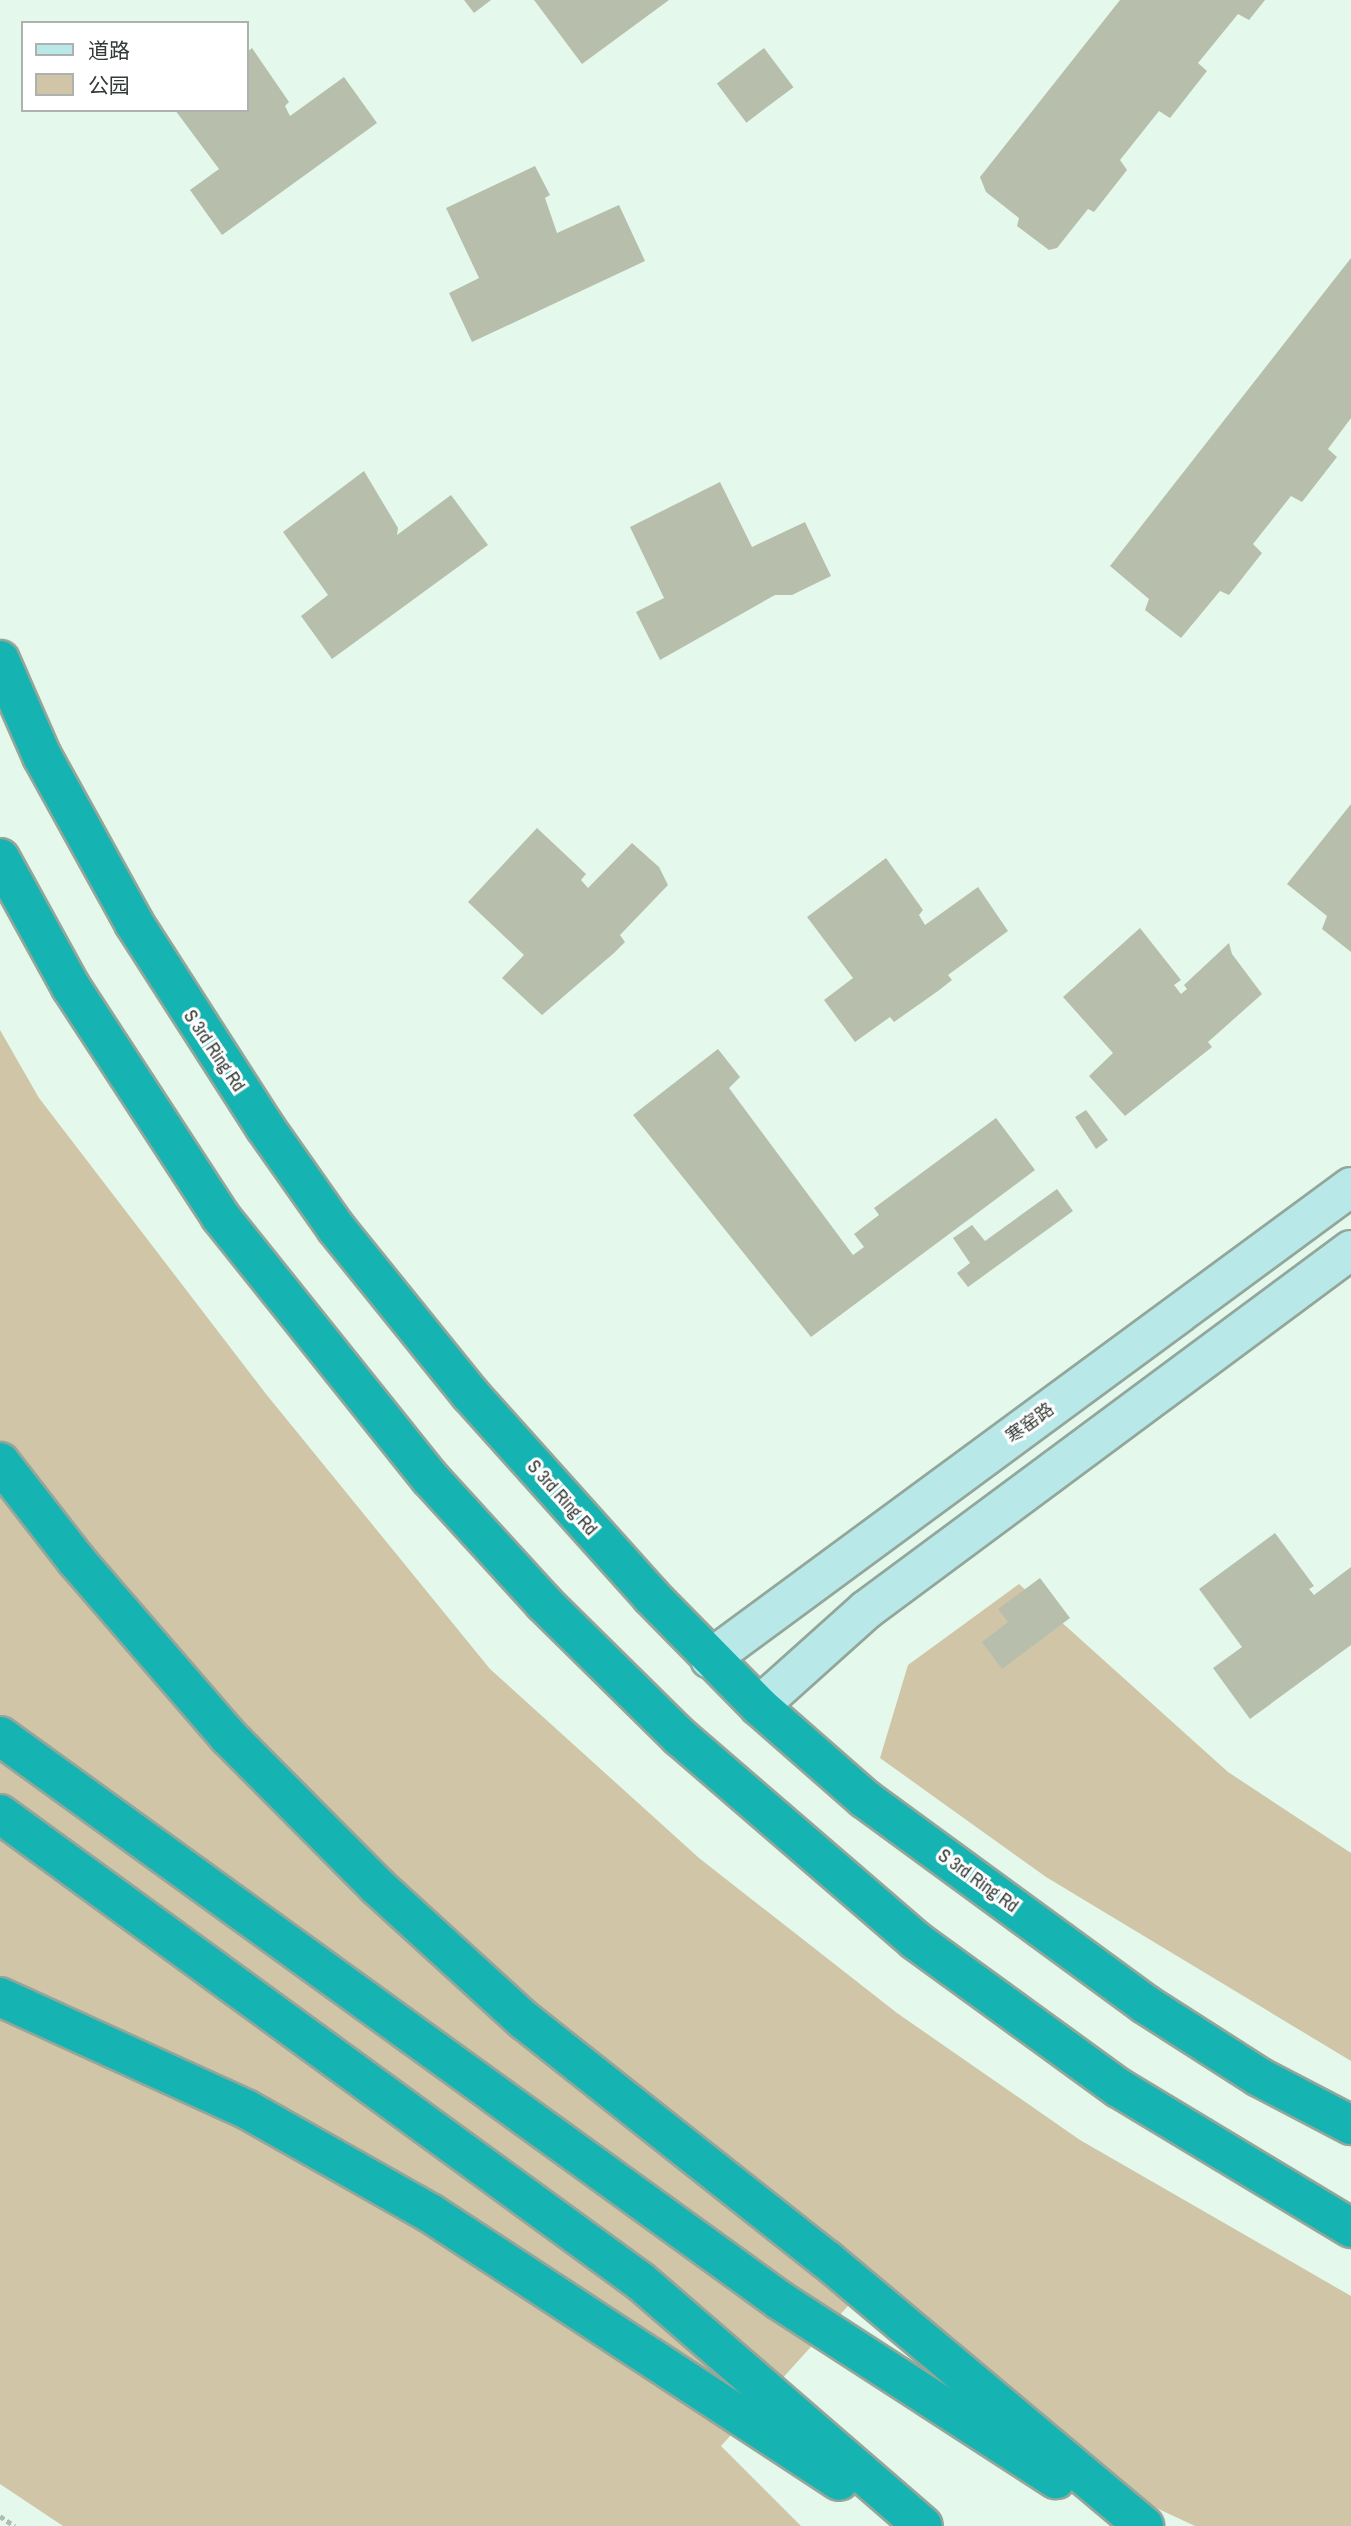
<!DOCTYPE html>
<html>
<head>
<meta charset="utf-8">
<style>
  body { margin:0 }
  #map { position:relative; width:1351px; height:2526px; overflow:hidden; background:#e4f9ec; font-family:"Archivo Narrow","Noto Sans SC",sans-serif }
  div>[style] { position:absolute }
  [style*='--x'] { left:calc(var(--x)*1px); top:calc(var(--y)*1px); width:calc(var(--w)*1px); rotate:calc(var(--a)*1deg) }
  .green>* { inset:0; background:#d0c5a7 }
  .building>* { inset:0; background:#b7beab; transform-origin:0 0 }
  .path>* { height:4.5px; margin-top:-2.25px; transform-origin:0; background:repeating-linear-gradient(90deg,#acbdb2 0 5px,transparent 0 8.5px) }
  .roads { filter:drop-shadow(2px 0 #93a69a) drop-shadow(-2px 0 #93a69a) drop-shadow(0 2px #93a69a) drop-shadow(0 -2px #93a69a) }
  .secondary>* { height:38px; margin:-19px; padding:0 19px; transform-origin:19px; border-radius:19px; background:#b9e8e8 }
  .highway>* { height:38px; margin:-19px; padding:0 19px; transform-origin:19px; border-radius:19px; background:#15b4b2 }
  span { translate:-50% -50%; white-space:nowrap; text-align:center; line-height:1.15; -webkit-text-stroke:6px #fff; paint-order:stroke }
  .street-label { font-size:18px; color:#333b36 }
  .legend { position:absolute; left:21px; top:21px; width:228px; height:91px; box-sizing:border-box; background:#fff; border:2px solid #adb1af; margin:0; padding:9px 12px; list-style:none; font-size:21px; color:#333b36 }
  .legend li { display:flex; align-items:center; gap:14px; height:35px }
  .legend b { width:35px; border:2px solid #adb1af }
</style>
</head>
<body>
<div id="map">
  <div class="green">
    <div style="clip-path:polygon(0 1030px,39px 1098px,266px 1394px,490px 1669px,699px 1858px,897px 2013px,1080px 2140px,1351px 2296px,1351px 2526px,1195px 2526px,1137px 2499px,877px 2274px,721px 2446px,801px 2526px,63px 2526px,0 2484px)"></div>
    <div style="clip-path:polygon(1019px 1584px,1228px 1772px,1351px 1853px,1351px 2061px,1046px 1877px,880px 1758px,908px 1665px)"></div>
  </div>
  <div class="building">
    <div style="clip-path:polygon(464px 0,491px 0,474px 13px)"></div>
    <div style="clip-path:polygon(534px 0,669px 0,582px 64px)"></div>
    <div style="clip-path:polygon(1120px 0,1265px 0,1249px 20px,1238px 14px,1198px 63px,1207px 71px,1170px 118px,1159px 111px,1120px 160px,1127px 170px,1094px 212px,1088px 209px,1057px 248px,1049px 250px,1017px 226px,1019px 218px,986px 192px,980px 177px)"></div>
    <div style="clip-path:polygon(252px 48px,289px 102px,285px 106px,290px 116px,344px 77px,377px 123px,222px 235px,190px 190px,219px 169px,175px 110px,247px 110px,247px 52px)"></div>
    <div style="left:764px;top:48px;width:49px;height:59px;rotate:53deg"></div>
    <div style="clip-path:polygon(535px 166px,550px 195px,545px 198px,557px 233px,619px 205px,645px 261px,472px 342px,449px 293px,479px 278px,446px 208px)"></div>
    <div style="clip-path:polygon(1351px 258px,1351px 418px,1328px 449px,1337px 457px,1302px 502px,1291px 496px,1253px 544px,1262px 553px,1229px 595px,1220px 591px,1181px 638px,1145px 610px,1149px 599px,1110px 566px)"></div>
    <div style="clip-path:polygon(364px 471px,398px 528px,397px 535px,451px 495px,488px 545px,332px 659px,301px 616px,328px 595px,283px 532px)"></div>
    <div style="clip-path:polygon(720px 482px,752px 547px,805px 522px,831px 576px,792px 595px,775px 595px,660px 660px,636px 612px,664px 598px,630px 527px)"></div>
    <div style="clip-path:polygon(1351px 804px,1351px 952px,1322px 929px,1327px 916px,1287px 884px)"></div>
    <div style="clip-path:polygon(537px 828px,586px 874px,581px 880px,588px 888px,632px 843px,659px 867px,668px 885px,620px 935px,625px 942px,614px 953px,542px 1015px,502px 978px,524px 955px,468px 902px)"></div>
    <div style="clip-path:polygon(886px 858px,923px 910px,919px 915px,925px 925px,978px 887px,1008px 931px,948px 975px,952px 980px,938px 991px,894px 1022px,890px 1017px,855px 1042px,824px 1000px,853px 978px,807px 917px)"></div>
    <div style="clip-path:polygon(1140px 928px,1181px 980px,1174px 985px,1181px 994px,1187px 989px,1184px 985px,1229px 943px,1232px 954px,1262px 994px,1208px 1042px,1212px 1047px,1207px 1051px,1125px 1116px,1089px 1076px,1113px 1053px,1063px 997px)"></div>
    <div style="clip-path:polygon(718px 1049px,740px 1077px,729px 1088px,853px 1255px,864px 1247px,854px 1234px,879px 1215px,874px 1208px,996px 1118px,1035px 1170px,811px 1337px,633px 1115px)"></div>
    <div style="clip-path:polygon(1086px 1110px,1108px 1140px,1096px 1149px,1075px 1117px)"></div>
    <div style="clip-path:polygon(1057px 1189px,1073px 1211px,968px 1287px,957px 1273px,970px 1263px,953px 1238px,972px 1225px,985px 1241px)"></div>
    <div style="clip-path:polygon(1275px 1533px,1314px 1586px,1309px 1589px,1314px 1595px,1351px 1567px,1351px 1645px,1250px 1719px,1213px 1668px,1242px 1647px,1199px 1589px)"></div>
    <div style="clip-path:polygon(1040px 1578px,1070px 1618px,1002px 1669px,982px 1642px,1008px 1622px,998px 1609px)"></div>
  </div>
  <div class="path">
    <div style="--x:0;--y:2516;--w:18;--a:34"></div>
  </div>
  <div class="roads">
    <div class="secondary">
      <div style="--x:710;--y:1659;--w:796;--a:-36.37"></div>
      <div style="--x:759;--y:1706;--w:144;--a:-41.9"></div>
      <div style="--x:866;--y:1610;--w:604;--a:-36.59"></div>
    </div>
    <div class="highway">
      <div style="--x:0;--y:660;--w:105;--a:66.4"></div>
      <div style="--x:42;--y:756;--w:191;--a:61.1"></div>
      <div style="--x:134;--y:923;--w:242;--a:57.3"></div>
      <div style="--x:265;--y:1127;--w:123;--a:54.9"></div>
      <div style="--x:336;--y:1228;--w:213;--a:51.1"></div>
      <div style="--x:470;--y:1394;--w:271;--a:48.1"></div>
      <div style="--x:651;--y:1596;--w:154;--a:45.5"></div>
      <div style="--x:759;--y:1706;--w:141;--a:41.3"></div>
      <div style="--x:865;--y:1799;--w:347;--a:36.2"></div>
      <div style="--x:1145;--y:2004;--w:135;--a:32.6"></div>
      <div style="--x:1259;--y:2077;--w:104;--a:27.6"></div>
      <div style="--x:0;--y:858;--w:147;--a:61.2"></div>
      <div style="--x:71;--y:987;--w:273;--a:56.9"></div>
      <div style="--x:220;--y:1216;--w:336;--a:51.3"></div>
      <div style="--x:430;--y:1478;--w:169;--a:47.6"></div>
      <div style="--x:544;--y:1603;--w:191;--a:44.6"></div>
      <div style="--x:680;--y:1737;--w:311;--a:40.8"></div>
      <div style="--x:915;--y:1940;--w:252;--a:36"></div>
      <div style="--x:1119;--y:2088;--w:271;--a:31.1"></div>
      <div style="--x:0;--y:1462;--w:124;--a:52.2"></div>
      <div style="--x:76;--y:1560;--w:233;--a:49.2"></div>
      <div style="--x:228;--y:1736;--w:211;--a:45.2"></div>
      <div style="--x:377;--y:1886;--w:200;--a:42.4"></div>
      <div style="--x:525;--y:2021;--w:385;--a:38.4"></div>
      <div style="--x:827;--y:2260;--w:414;--a:40"></div>
      <div style="--x:0;--y:1736;--w:962;--a:35.9"></div>
      <div style="--x:779;--y:2300;--w:330;--a:32.9"></div>
      <div style="--x:0;--y:1814;--w:792;--a:36.12"></div>
      <div style="--x:640;--y:2281;--w:374;--a:40.9"></div>
      <div style="--x:0;--y:1997;--w:270;--a:24.5"></div>
      <div style="--x:246;--y:2109;--w:211;--a:29.5"></div>
      <div style="--x:430;--y:2213;--w:489;--a:33.2"></div>
    </div>
  </div>
  <div class="street-label">
    <span style="left:214px;top:1051px;rotate:56deg">S 3rd Ring Rd</span>
    <span style="left:1030px;top:1423px;rotate:-36deg">寒窑路</span>
    <span style="left:562px;top:1498px;rotate:48deg">S 3rd Ring Rd</span>
    <span style="left:978px;top:1881px;rotate:36deg">S 3rd Ring Rd</span>
  </div>
  <ul class="legend">
  <li><b style="height:9px;background:#b9e8e8"></b>道路</li>
  <li><b style="height:19px;background:#d0c5a7"></b>公园</li>
  </ul>
</div>
</body>
</html>
